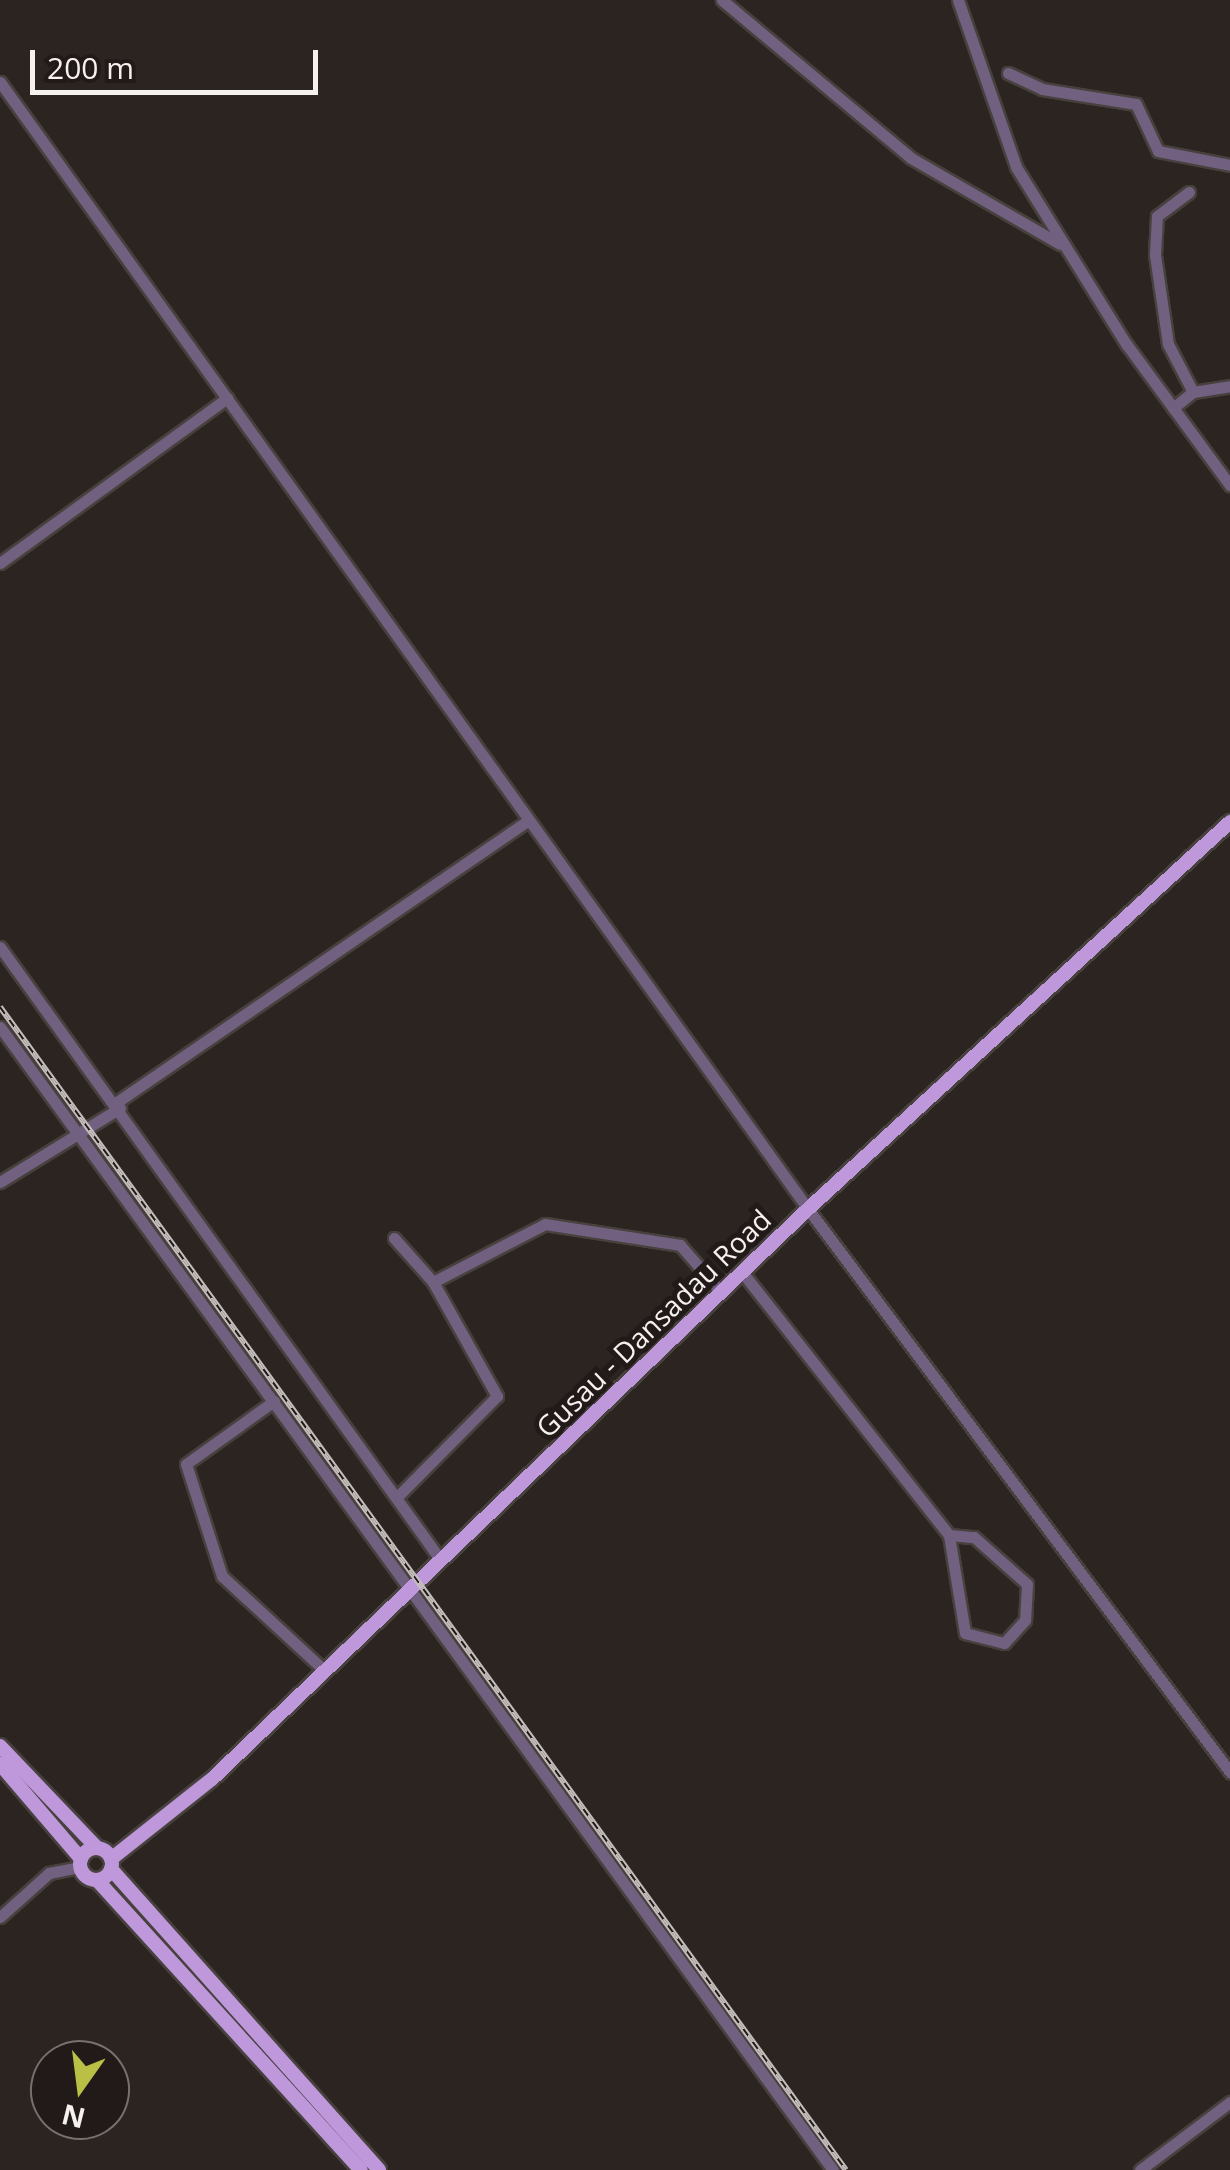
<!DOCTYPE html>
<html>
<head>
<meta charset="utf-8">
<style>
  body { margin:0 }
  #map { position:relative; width:1230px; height:2170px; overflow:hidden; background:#2b2421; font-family:"Open Sans",sans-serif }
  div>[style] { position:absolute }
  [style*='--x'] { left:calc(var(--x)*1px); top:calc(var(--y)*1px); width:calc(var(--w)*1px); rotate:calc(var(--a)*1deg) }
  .roads { filter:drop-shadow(2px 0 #47413e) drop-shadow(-2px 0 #47413e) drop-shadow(0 2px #47413e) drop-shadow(0 -2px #47413e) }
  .minor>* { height:11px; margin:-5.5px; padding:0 5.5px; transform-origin:5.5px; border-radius:5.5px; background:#726080 }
  .major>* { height:14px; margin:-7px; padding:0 7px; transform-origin:7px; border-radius:7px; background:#be98db }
  .major>.ring { margin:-7px; padding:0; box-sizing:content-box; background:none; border:14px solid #be98db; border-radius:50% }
  .rail>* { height:6px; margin-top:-3px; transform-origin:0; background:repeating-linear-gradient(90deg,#211a18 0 8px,#c4bebc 0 16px); box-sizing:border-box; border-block:2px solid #c4bebc }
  span { translate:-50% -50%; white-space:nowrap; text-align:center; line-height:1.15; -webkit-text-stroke:10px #211a18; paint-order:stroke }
  .street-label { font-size:28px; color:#f6f1ef }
  .north { position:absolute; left:30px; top:2040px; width:100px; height:100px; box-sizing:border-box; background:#211a18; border:2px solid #76706e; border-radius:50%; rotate:194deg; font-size:28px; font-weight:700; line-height:40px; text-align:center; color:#f6f1ef }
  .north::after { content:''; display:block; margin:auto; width:35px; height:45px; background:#bac045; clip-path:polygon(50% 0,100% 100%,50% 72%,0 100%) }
  .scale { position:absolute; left:30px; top:50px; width:288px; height:45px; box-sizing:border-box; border:5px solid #f6f1ef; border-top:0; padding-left:12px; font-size:30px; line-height:35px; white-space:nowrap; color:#f6f1ef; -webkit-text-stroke:8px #211a18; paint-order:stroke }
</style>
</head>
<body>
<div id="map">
  <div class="roads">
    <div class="minor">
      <div style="--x:722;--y:0;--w:246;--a:39.9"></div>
      <div style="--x:911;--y:158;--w:172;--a:30"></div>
      <div style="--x:958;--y:0;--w:177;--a:70.8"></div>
      <div style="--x:1016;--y:167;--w:210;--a:58.1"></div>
      <div style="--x:1127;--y:345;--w:174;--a:53.7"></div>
      <div style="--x:1008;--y:73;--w:38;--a:25"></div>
      <div style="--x:1042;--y:89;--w:95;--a:9.1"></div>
      <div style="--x:1136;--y:104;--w:52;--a:64.9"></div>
      <div style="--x:1158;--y:151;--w:73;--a:11"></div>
      <div style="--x:0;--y:82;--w:1387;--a:54.36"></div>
      <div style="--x:808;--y:1209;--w:704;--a:53.15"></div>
      <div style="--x:1189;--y:192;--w:40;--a:143"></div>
      <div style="--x:1157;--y:216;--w:39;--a:93"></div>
      <div style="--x:1155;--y:255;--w:90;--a:81.7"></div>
      <div style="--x:1168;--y:344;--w:54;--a:62.5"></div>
      <div style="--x:1173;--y:408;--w:26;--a:-39"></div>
      <div style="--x:1193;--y:392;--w:37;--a:-9"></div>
      <div style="--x:0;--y:563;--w:281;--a:-36"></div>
      <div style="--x:0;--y:947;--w:754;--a:54.29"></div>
      <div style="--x:0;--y:1027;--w:1414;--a:53.92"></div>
      <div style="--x:117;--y:1102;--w:498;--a:-34.4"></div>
      <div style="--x:0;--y:1182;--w:141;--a:-31.7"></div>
      <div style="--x:394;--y:1238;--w:59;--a:48.4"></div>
      <div style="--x:433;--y:1282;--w:131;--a:60.7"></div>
      <div style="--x:497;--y:1396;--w:142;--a:134.7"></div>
      <div style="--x:742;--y:1272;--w:335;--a:51.8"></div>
      <div style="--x:433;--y:1282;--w:126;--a:-27.4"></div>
      <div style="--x:545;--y:1224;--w:137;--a:8.8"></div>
      <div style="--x:680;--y:1245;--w:62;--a:48.9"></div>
      <div style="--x:274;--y:1401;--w:108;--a:144.4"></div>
      <div style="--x:186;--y:1464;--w:118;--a:72.2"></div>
      <div style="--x:222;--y:1576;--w:139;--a:42.7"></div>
      <div style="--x:949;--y:1535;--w:25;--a:5"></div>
      <div style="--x:974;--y:1537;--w:71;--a:41.6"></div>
      <div style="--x:1027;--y:1584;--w:36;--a:93"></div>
      <div style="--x:1025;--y:1620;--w:31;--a:132"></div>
      <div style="--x:1004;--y:1643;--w:40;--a:-165.6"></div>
      <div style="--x:965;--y:1633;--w:99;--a:-99.3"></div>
      <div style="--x:0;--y:1917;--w:66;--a:-41.9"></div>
      <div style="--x:49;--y:1873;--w:33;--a:-11"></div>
      <div style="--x:1140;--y:2170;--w:113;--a:-37.1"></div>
    </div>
    <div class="major">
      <div style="--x:0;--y:1746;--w:141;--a:46.4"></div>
      <div style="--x:0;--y:1764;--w:125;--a:49.5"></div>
      <div class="ring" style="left:80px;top:1848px;width:18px;height:18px"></div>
      <div style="--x:111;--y:1859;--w:129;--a:-38.4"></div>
      <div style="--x:212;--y:1779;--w:825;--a:-43.72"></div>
      <div style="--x:808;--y:1209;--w:573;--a:-42.52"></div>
      <div style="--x:111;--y:1869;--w:403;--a:48.3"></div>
      <div style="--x:97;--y:1880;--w:392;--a:47.7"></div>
    </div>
  </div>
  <div class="rail">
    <div style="--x:0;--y:1007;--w:1438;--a:53.97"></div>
  </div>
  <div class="street-label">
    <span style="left:653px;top:1323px;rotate:-44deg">Gusau - Dansadau Road</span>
  </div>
  <div class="north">N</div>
  <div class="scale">200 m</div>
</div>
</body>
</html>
